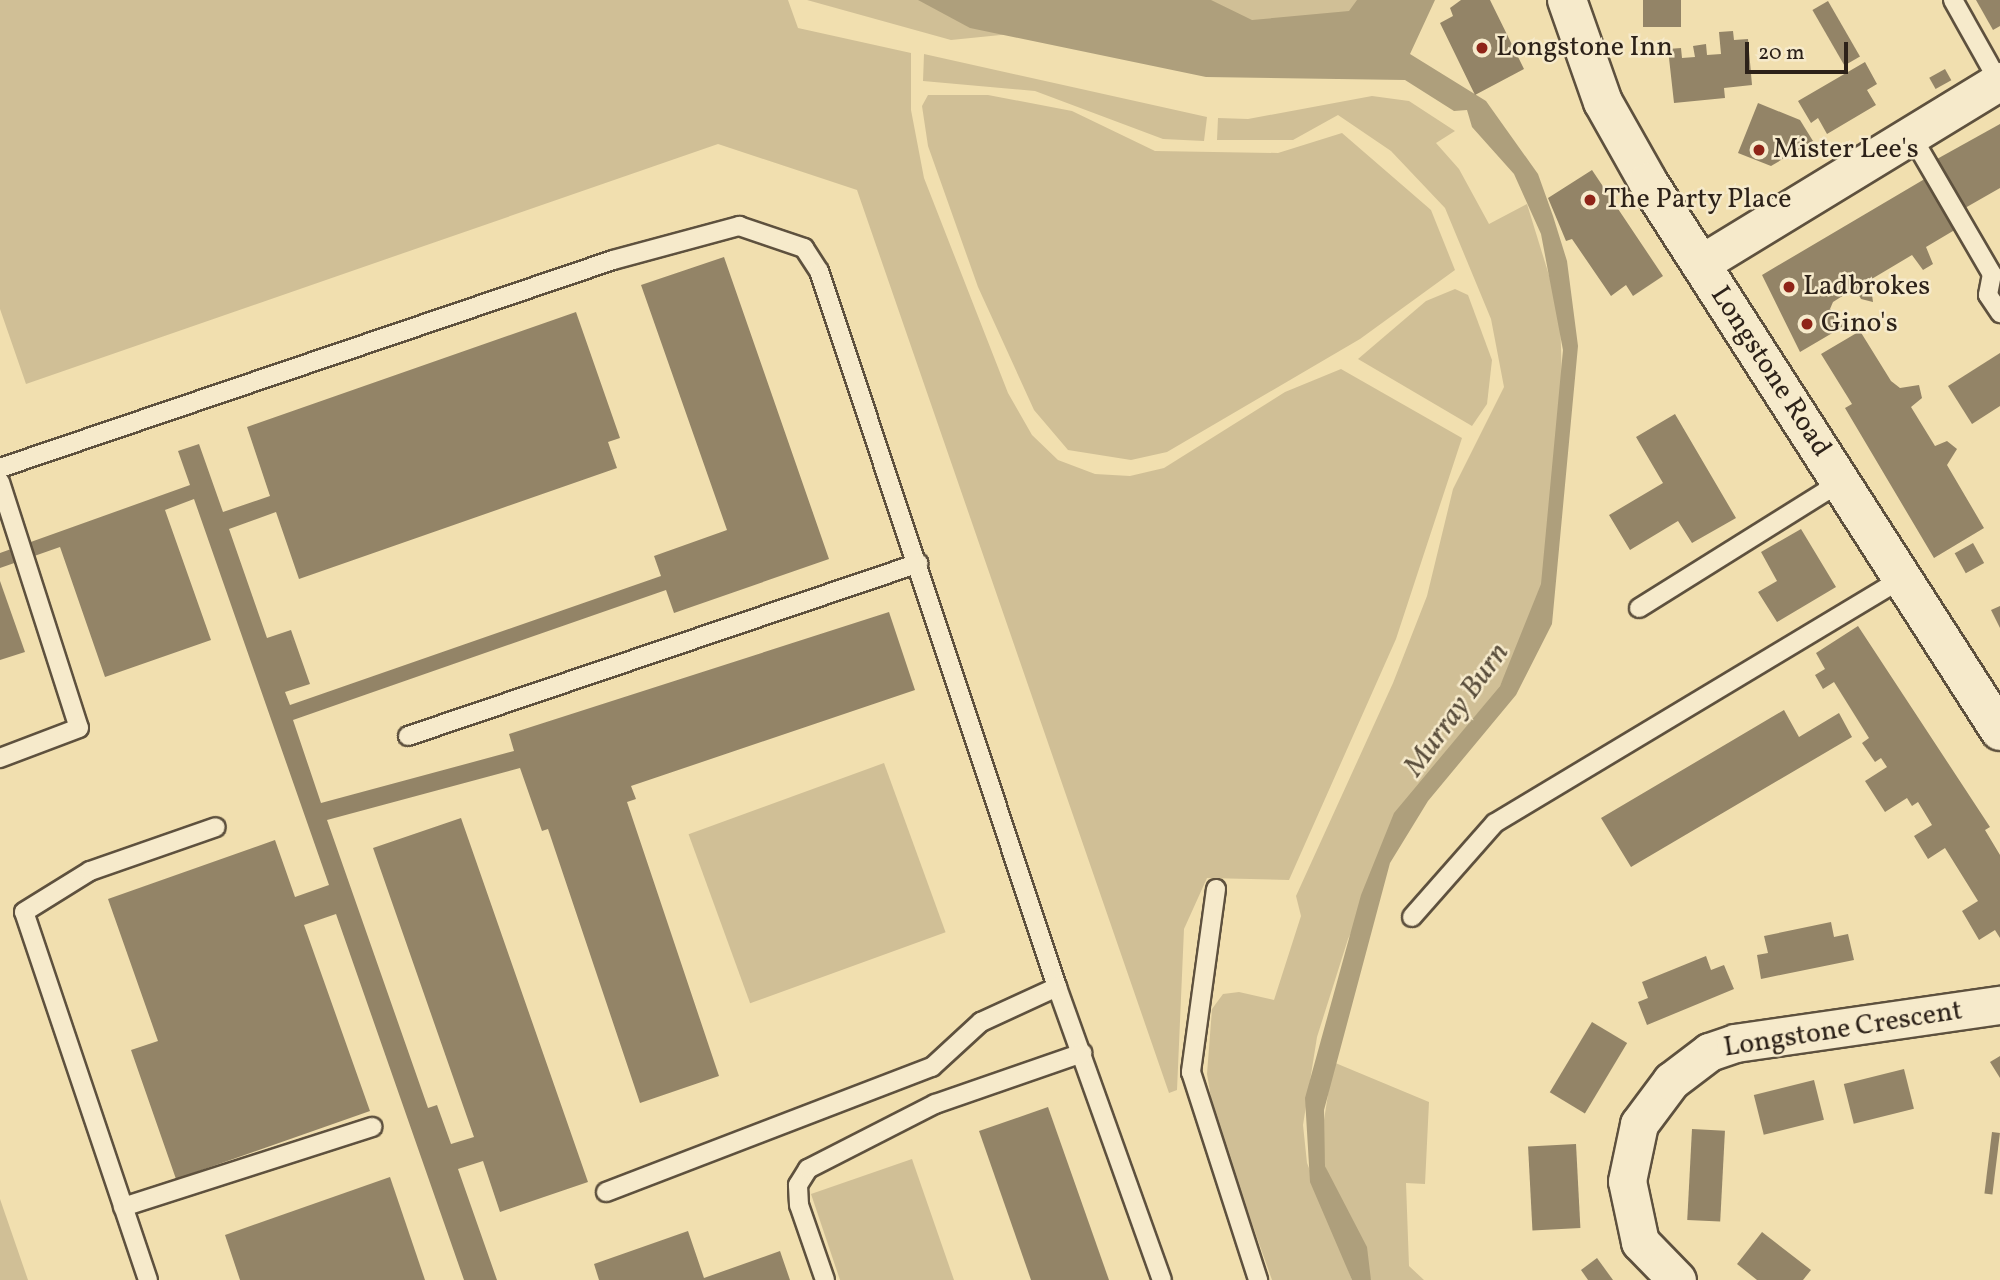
<!DOCTYPE html>
<html>
<head>
<meta charset="utf-8">
<style>
  body { margin:0 }
  #map { position:relative; width:2000px; height:1280px; overflow:hidden; background:#f1dfaf; font-family:Vollkorn,serif }
  div>[style] { position:absolute }
  [style*='--x'] { left:calc(var(--x)*1px); top:calc(var(--y)*1px); width:calc(var(--w)*1px); rotate:calc(var(--a)*1deg) }
  .green>* { inset:0; background:#d0bf96; transform-origin:0 0 }
  .water>* { inset:0; background:#ae9f7c }
  .building>* { inset:0; background:#938467; transform-origin:0 0 }
  .roads { filter:drop-shadow(2px 0 #5e513e) drop-shadow(-2px 0 #5e513e) drop-shadow(0 2px #5e513e) drop-shadow(0 -2px #5e513e) }
  .lane>* { height:18px; margin:-9px; padding:0 9px; transform-origin:9px; border-radius:9px; background:#f6eacb }
  .street>* { height:37px; margin:-18.5px; padding:0 18.5px; transform-origin:18.5px; border-radius:18.5px; background:#f6eacb }
  .secondary>* { height:38px; margin:-19px; padding:0 19px; transform-origin:19px; border-radius:19px; background:#f6eacb }
  .dots>* { width:19px; height:19px; translate:-50% -50%; box-sizing:border-box; border:4px solid #f6eacb; border-radius:50% }
  span { translate:-50% -50%; white-space:nowrap; text-align:center; line-height:1.15; -webkit-text-stroke:5px #f6eacb; paint-order:stroke }
  .poi-label { font-size:28px; color:#2d2219 }
  .left { translate:0 -50%; text-align:left }
  .street-label { font-size:28px; color:#2d2219 }
  .water-label { font-size:30px; color:#5a4e3c; font-style:italic }
  .scale { position:absolute; left:1745px; top:42px; width:103px; height:32px; box-sizing:border-box; border:4px solid #2d2219; border-top:0; padding-left:9px; font-size:21px; line-height:24px; white-space:nowrap; color:#2d2219; -webkit-text-stroke:5px #f6eacb; paint-order:stroke }
</style>
</head>
<body>
<div id="map">
  <div class="green">
    <div style="clip-path:polygon(0 0,788px 0,798px 28px,911px 53px,911px 110px,924px 178px,1008px 393px,1032px 435px,1058px 460px,1095px 474px,1130px 476px,1164px 468px,1285px 392px,1341px 369px,1462px 438px,1396px 639px,1289px 880px,1207px 878px,1184px 929px,1177px 1090px,1169px 1093px,857px 190px,718px 144px,26px 384px,0 309px)"></div>
    <div style="clip-path:polygon(807px 0,1402px 0,1372px 33px,1068px 28px,951px 40px)"></div>
    <div style="clip-path:polygon(924px 54px,1207px 117px,1204px 141px,1163px 139px,1035px 91px,923px 81px)"></div>
    <div style="clip-path:polygon(928px 95px,988px 95px,1072px 111px,1155px 151px,1278px 153px,1342px 133px,1431px 210px,1455px 270px,1360px 339px,1167px 452px,1131px 460px,1068px 450px,1034px 410px,978px 287px,928px 146px,922px 106px)"></div>
    <div style="clip-path:polygon(1372px 96px,1409px 101px,1455px 131px,1436px 143px,1459px 169px,1489px 224px,1527px 204px,1560px 311px,1562px 385px,1542px 584px,1530px 624px,1500px 686px,1427px 775px,1348px 939px,1317px 1037px,1303px 1125px,1307px 1163px,1352px 1280px,1272px 1280px,1214px 1116px,1207px 1074px,1212px 1009px,1223px 994px,1239px 992px,1274px 1000px,1301px 916px,1296px 896px,1393px 683px,1427px 596px,1453px 489px,1504px 387px,1491px 319px,1445px 208px,1391px 151px,1338px 115px,1293px 140px,1217px 140px,1218px 118px,1248px 119px)"></div>
    <div style="clip-path:polygon(1455px 289px,1468px 295px,1492px 360px,1487px 404px,1472px 426px,1358px 359px,1426px 301px)"></div>
    <div style="left:884px;top:763px;width:180px;height:208px;rotate:70deg"></div>
    <div style="clip-path:polygon(1333px 1062px,1429px 1102px,1425px 1184px,1406px 1183px,1409px 1266px,1424px 1280px,1371px 1280px,1325px 1166px,1322px 1133px)"></div>
    <div style="clip-path:polygon(912px 1159px,954px 1280px,840px 1280px,811px 1194px)"></div>
    <div style="clip-path:polygon(0 1199px,28px 1280px,0 1280px)"></div>
  </div>
  <div class="water">
    <div style="clip-path:polygon(918px 0,1211px 0,1252px 20px,1349px 11px,1357px 0,1435px 0,1410px 54px,1486px 101px,1538px 174px,1553px 216px,1567px 261px,1578px 346px,1552px 624px,1516px 695px,1428px 801px,1390px 863px,1324px 1110px,1325px 1166px,1367px 1247px,1371px 1280px,1352px 1280px,1310px 1182px,1305px 1098px,1361px 895px,1394px 813px,1500px 686px,1541px 584px,1563px 350px,1541px 234px,1514px 174px,1472px 127px,1467px 110px,1454px 111px,1405px 80px,1206px 77px,970px 28px)"></div>
  </div>
  <div class="building">
    <div style="clip-path:polygon(1461px 0,1490px 0,1524px 69px,1475px 95px,1440px 23px,1453px 16px,1450px 8px)"></div>
    <div style="left:1643px;top:0;width:38px;height:27px"></div>
    <div style="clip-path:polygon(1976px 0,2000px 0,2000px 26px,1993px 30px)"></div>
    <div style="left:1828px;top:1px;width:64px;height:18px;rotate:60deg"></div>
    <div style="clip-path:polygon(1733px 31px,1734px 40px,1748px 39px,1752px 85px,1724px 88px,1725px 98px,1674px 103px,1668px 49px,1681px 48px,1682px 58px,1695px 57px,1693px 46px,1706px 44px,1707px 55px,1721px 54px,1719px 32px)"></div>
    <div style="clip-path:polygon(1865px 62px,1877px 84px,1867px 90px,1876px 105px,1827px 134px,1818px 118px,1811px 123px,1798px 101px)"></div>
    <div style="left:1945px;top:69px;width:13px;height:18px;rotate:61deg"></div>
    <div style="clip-path:polygon(1758px 103px,1800px 120px,1813px 141px,1771px 166px,1738px 153px)"></div>
    <div style="clip-path:polygon(2000px 124px,2000px 188px,1965px 208px,1937px 159px)"></div>
    <div style="clip-path:polygon(1592px 170px,1663px 276px,1633px 296px,1626px 285px,1611px 296px,1572px 239px,1566px 241px,1548px 198px)"></div>
    <div style="clip-path:polygon(1928px 177px,1958px 228px,1926px 247px,1933px 264px,1923px 270px,1912px 255px,1870px 280px,1873px 302px,1861px 299px,1855px 288px,1833px 302px,1830px 309px,1846px 325px,1800px 352px,1762px 275px)"></div>
    <div style="clip-path:polygon(724px 257px,829px 559px,674px 613px,666px 590px,293px 720px,321px 803px,514px 751px,509px 734px,889px 612px,915px 690px,631px 786px,636px 799px,627px 802px,719px 1076px,640px 1103px,548px 829px,542px 831px,520px 768px,327px 820px,428px 1108px,437px 1105px,451px 1144px,474px 1137px,373px 848px,461px 818px,588px 1182px,500px 1212px,483px 1161px,458px 1169px,497px 1280px,464px 1280px,336px 914px,304px 925px,370px 1111px,176px 1179px,131px 1050px,158px 1041px,108px 899px,275px 840px,295px 897px,329px 885px,194px 499px,165px 510px,211px 640px,105px 677px,60px 547px,0 568px,0 553px,190px 485px,178px 451px,199px 444px,223px 512px,270px 496px,247px 427px,576px 312px,620px 438px,608px 442px,617px 468px,299px 579px,276px 512px,229px 529px,267px 638px,291px 630px,310px 684px,285px 692px,290px 705px,661px 576px,654px 556px,727px 530px,641px 285px)"></div>
    <div style="clip-path:polygon(1860px 331px,1891px 381px,1900px 388px,1919px 385px,1922px 398px,1911px 407px,1935px 446px,1947px 441px,1957px 449px,1947px 465px,1984px 528px,1934px 558px,1845px 408px,1852px 404px,1821px 354px)"></div>
    <div style="clip-path:polygon(2000px 353px,2000px 406px,1972px 424px,1948px 386px)"></div>
    <div style="clip-path:polygon(1675px 414px,1736px 518px,1692px 543px,1678px 521px,1630px 550px,1609px 515px,1663px 483px,1636px 437px)"></div>
    <div style="clip-path:polygon(1801px 529px,1836px 587px,1777px 622px,1758px 592px,1777px 581px,1761px 552px)"></div>
    <div style="left:1973px;top:543px;width:23px;height:21px;rotate:61deg"></div>
    <div style="clip-path:polygon(0 581px,25px 652px,0 660px)"></div>
    <div style="clip-path:polygon(2000px 606px,2000px 628px,1991px 610px)"></div>
    <div style="clip-path:polygon(1858px 626px,1990px 827px,1985px 830px,2000px 855px,2000px 938px,1995px 930px,1979px 940px,1962px 911px,1978px 901px,1945px 848px,1928px 859px,1914px 836px,1932px 825px,1918px 802px,1912px 806px,1907px 798px,1885px 812px,1865px 781px,1887px 767px,1881px 758px,1875px 762px,1862px 743px,1869px 738px,1834px 682px,1823px 689px,1815px 675px,1825px 669px,1816px 653px)"></div>
    <div style="clip-path:polygon(1784px 710px,1799px 737px,1839px 713px,1852px 737px,1631px 867px,1601px 818px)"></div>
    <div style="clip-path:polygon(1831px 922px,1834px 937px,1848px 934px,1854px 960px,1761px 979px,1757px 955px,1768px 953px,1764px 936px)"></div>
    <div style="clip-path:polygon(1706px 956px,1711px 970px,1724px 965px,1734px 989px,1647px 1025px,1638px 1002px,1648px 998px,1642px 982px)"></div>
    <div style="left:1592px;top:1022px;width:41px;height:82px;rotate:31deg"></div>
    <div style="clip-path:polygon(2000px 1056px,2000px 1078px,1990px 1062px)"></div>
    <div style="left:1904px;top:1069px;width:41px;height:62px;rotate:76deg"></div>
    <div style="left:1814px;top:1080px;width:41px;height:62px;rotate:76deg"></div>
    <div style="clip-path:polygon(1048px 1107px,1109px 1280px,1031px 1280px,979px 1131px)"></div>
    <div style="left:1692px;top:1129px;width:33px;height:91px;rotate:3deg"></div>
    <div style="left:1992px;top:1132px;width:8px;height:62px;rotate:7deg"></div>
    <div style="left:1576px;top:1144px;width:84px;height:48px;rotate:87deg"></div>
    <div style="clip-path:polygon(390px 1177px,425px 1280px,240px 1280px,225px 1235px)"></div>
    <div style="clip-path:polygon(688px 1231px,704px 1278px,780px 1251px,790px 1280px,599px 1280px,594px 1264px)"></div>
    <div style="clip-path:polygon(1762px 1232px,1811px 1270px,1803px 1280px,1757px 1280px,1737px 1264px)"></div>
    <div style="clip-path:polygon(1597px 1258px,1613px 1280px,1588px 1280px,1581px 1270px)"></div>
  </div>
  <div class="roads">
    <div class="lane">
      <div style="--x:1953;--y:0;--w:94;--a:60.7"></div>
      <div style="--x:1911;--y:135;--w:161;--a:59.8"></div>
      <div style="--x:1992;--y:274;--w:21;--a:101"></div>
      <div style="--x:1988;--y:295;--w:22;--a:56"></div>
      <div style="--x:0;--y:468;--w:647;--a:-18.74"></div>
      <div style="--x:613;--y:260;--w:131;--a:-15.1"></div>
      <div style="--x:739;--y:226;--w:69;--a:18.7"></div>
      <div style="--x:804;--y:248;--w:27;--a:57"></div>
      <div style="--x:819;--y:271;--w:755;--a:71.61"></div>
      <div style="--x:1057;--y:987;--w:311;--a:70.3"></div>
      <div style="--x:0;--y:482;--w:258;--a:72.2"></div>
      <div style="--x:79;--y:728;--w:85;--a:159.2"></div>
      <div style="--x:1639;--y:608;--w:238;--a:-32"></div>
      <div style="--x:408;--y:736;--w:539;--a:-18.7"></div>
      <div style="--x:1216;--y:889;--w:185;--a:97.8"></div>
      <div style="--x:1191;--y:1072;--w:219;--a:72.1"></div>
      <div style="--x:1412;--y:917;--w:125;--a:-48.6"></div>
      <div style="--x:1495;--y:823;--w:475;--a:-31"></div>
      <div style="--x:606;--y:1192;--w:349;--a:-21"></div>
      <div style="--x:932;--y:1067;--w:67;--a:-42.6"></div>
      <div style="--x:981;--y:1022;--w:84;--a:-24.7"></div>
      <div style="--x:123;--y:1207;--w:262;--a:-17.8"></div>
      <div style="--x:148;--y:1280;--w:388;--a:-108.6"></div>
      <div style="--x:24;--y:912;--w:78;--a:-31.8"></div>
      <div style="--x:90;--y:871;--w:133;--a:-19.2"></div>
      <div style="--x:825;--y:1280;--w:79;--a:-109.1"></div>
      <div style="--x:799;--y:1205;--w:20;--a:-93"></div>
      <div style="--x:798;--y:1185;--w:19;--a:-58"></div>
      <div style="--x:808;--y:1169;--w:143;--a:-27.1"></div>
      <div style="--x:935;--y:1104;--w:156;--a:-19.1"></div>
    </div>
    <div class="street">
      <div style="--x:1700;--y:264;--w:351;--a:-31.4"></div>
      <div style="--x:1677;--y:1280;--w:53;--a:-134.2"></div>
      <div style="--x:1640;--y:1242;--w:62;--a:-102"></div>
      <div style="--x:1627;--y:1181;--w:58;--a:-78.1"></div>
      <div style="--x:1639;--y:1124;--w:54;--a:-53.3"></div>
      <div style="--x:1671;--y:1081;--w:48;--a:-37.3"></div>
      <div style="--x:1709;--y:1052;--w:28;--a:-19"></div>
      <div style="--x:1735;--y:1043;--w:268;--a:-8.2"></div>
    </div>
    <div class="secondary">
      <div style="--x:1567;--y:0;--w:108;--a:70.6"></div>
      <div style="--x:1603;--y:102;--w:92;--a:60.6"></div>
      <div style="--x:1648;--y:182;--w:652;--a:57.33"></div>
    </div>
  </div>
  <div class="dots">
    <div style="left:1482px;top:48px;background:#8f2418"></div>
    <div style="left:1759px;top:150px;background:#8f2418"></div>
    <div style="left:1590px;top:200px;background:#8f2418"></div>
    <div style="left:1789px;top:287px;background:#8f2418"></div>
    <div style="left:1807px;top:324px;background:#8f2418"></div>
  </div>
  <div class="poi-label">
    <span class="left" style="left:1496px;top:48px">Longstone Inn</span>
    <span class="left" style="left:1773px;top:150px">Mister Lee's</span>
    <span class="left" style="left:1604px;top:200px">The Party Place</span>
    <span class="left" style="left:1803px;top:287px">Ladbrokes</span>
    <span class="left" style="left:1821px;top:324px">Gino's</span>
  </div>
  <div class="street-label">
    <span style="left:1770px;top:372px;rotate:57deg">Longstone Road</span>
    <span style="left:1843px;top:1030px;rotate:-9deg">Longstone Crescent</span>
  </div>
  <div class="water-label">
    <span style="left:1457px;top:710px;rotate:-54deg">Murray Burn</span>
  </div>
  <div class="scale">20 m</div>
</div>
</body>
</html>
